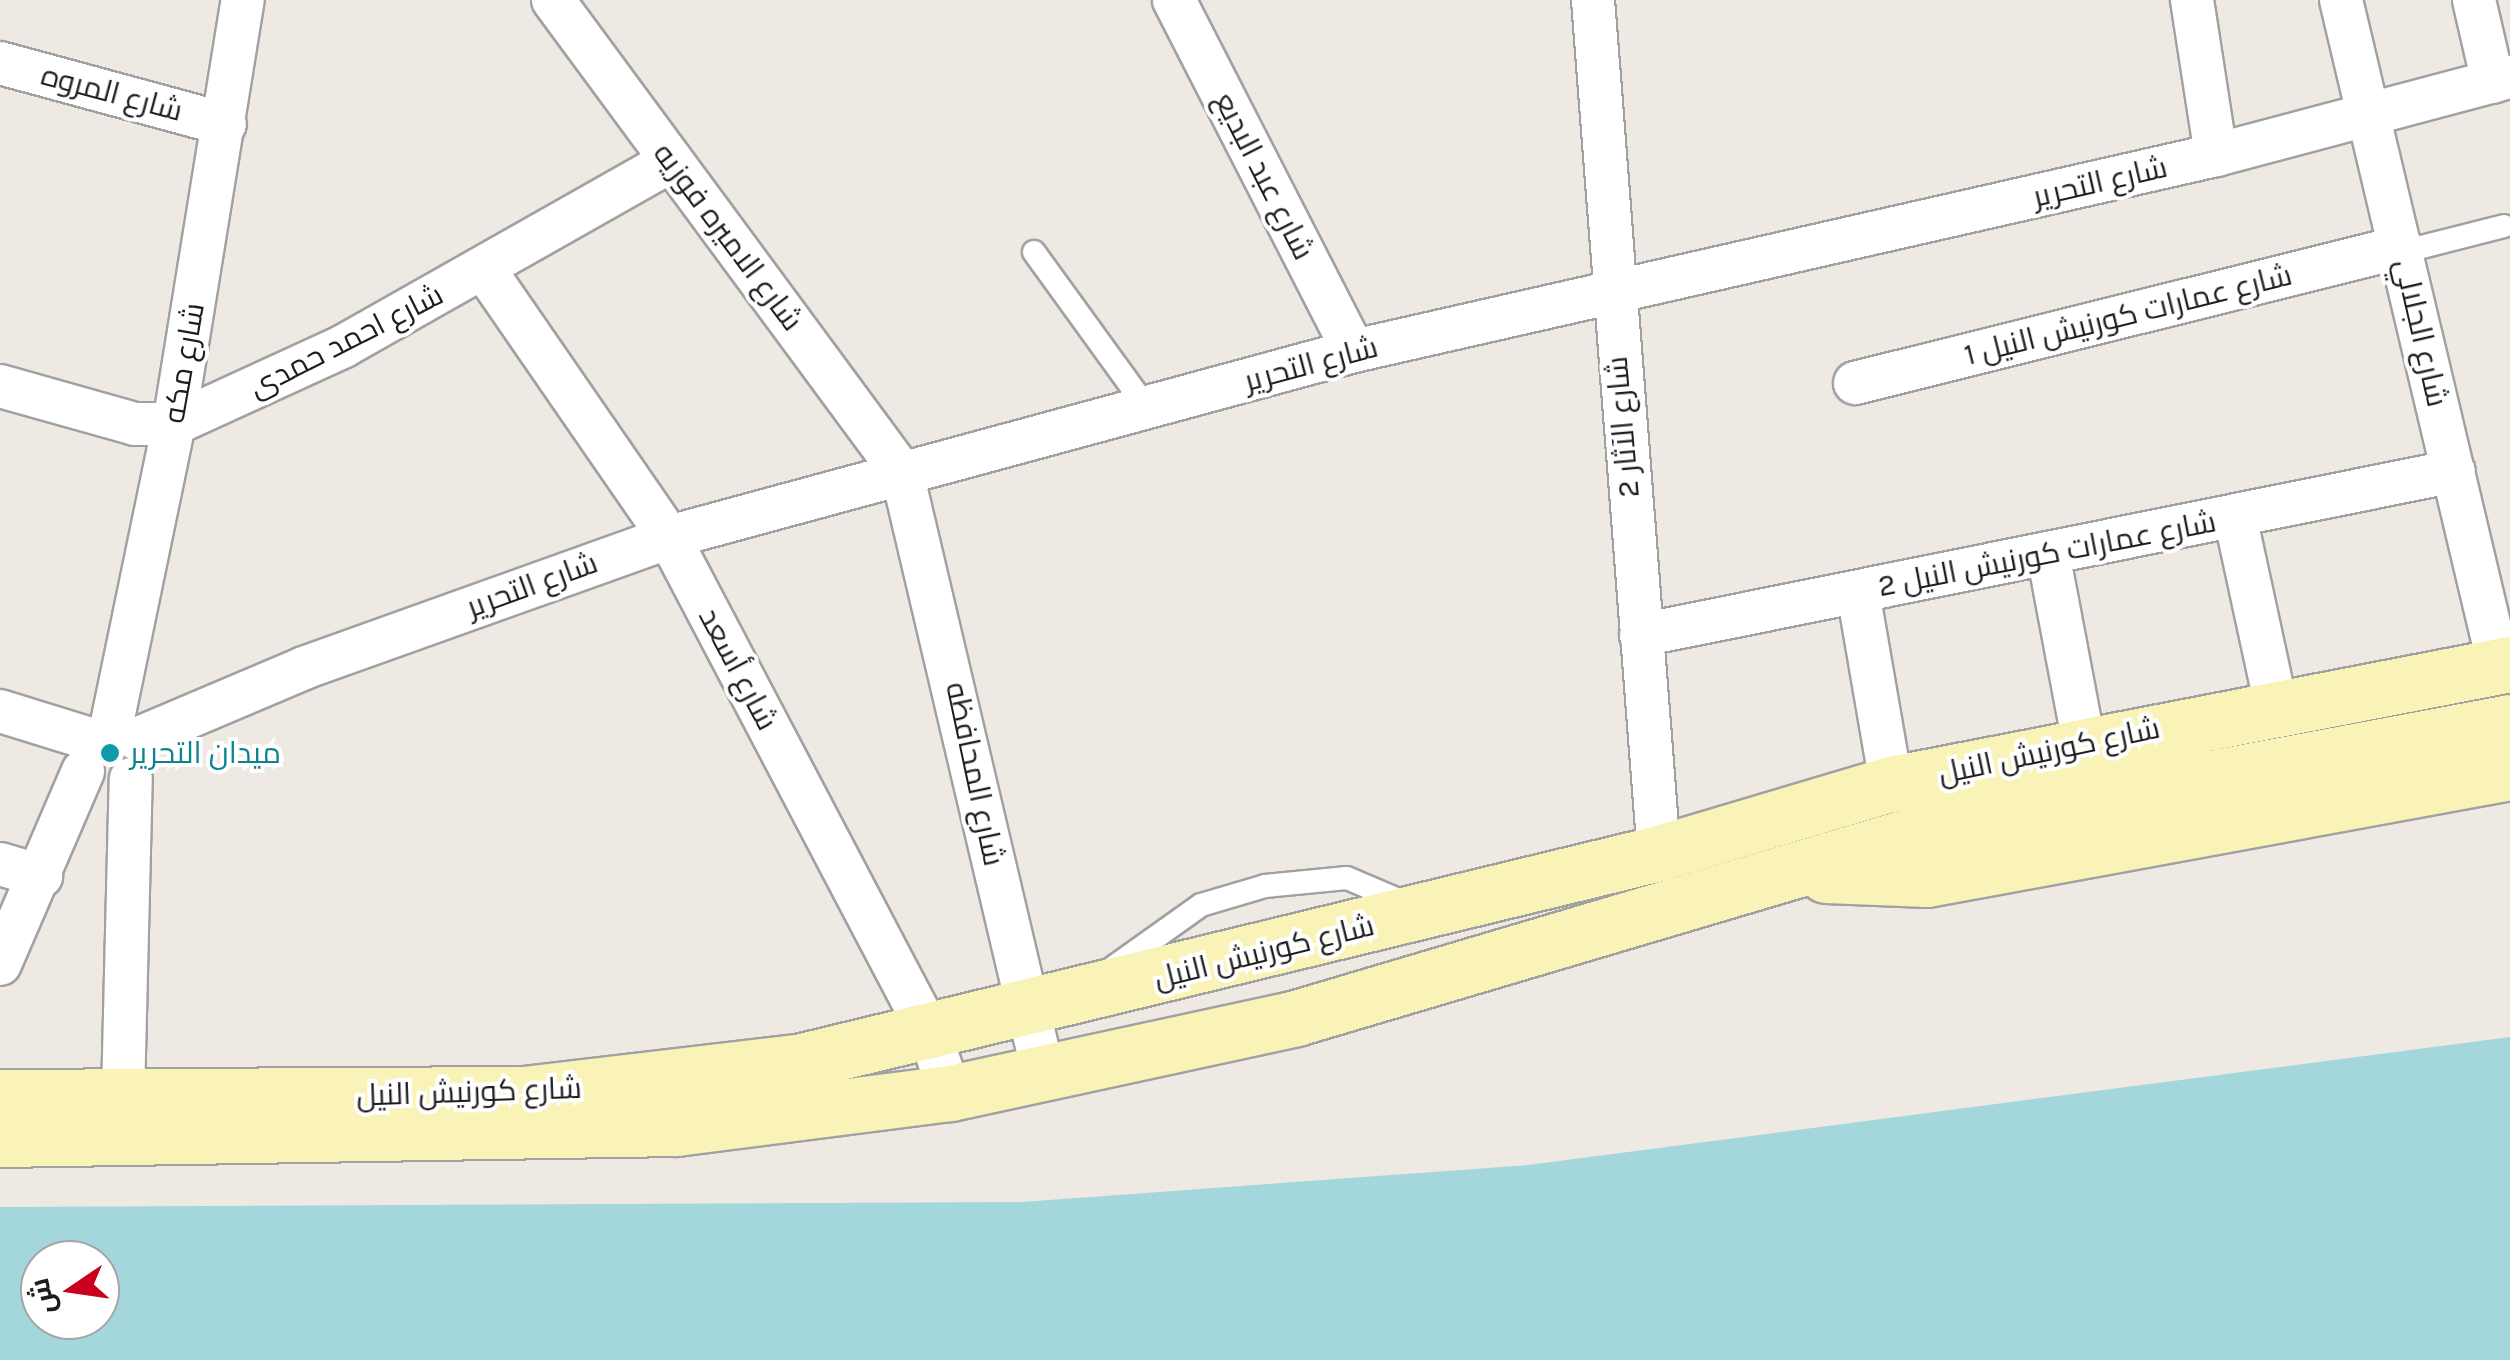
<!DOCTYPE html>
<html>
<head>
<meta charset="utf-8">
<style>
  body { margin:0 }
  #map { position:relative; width:2510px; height:1360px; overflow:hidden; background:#efe9e3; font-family:Karla,Cairo,sans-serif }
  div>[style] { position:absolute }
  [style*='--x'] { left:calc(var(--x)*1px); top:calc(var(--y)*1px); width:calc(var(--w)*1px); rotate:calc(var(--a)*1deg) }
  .water>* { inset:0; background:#a4d7dc }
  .roads { filter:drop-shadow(2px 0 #a1a1a1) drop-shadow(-2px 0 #a1a1a1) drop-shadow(0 2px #a1a1a1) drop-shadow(0 -2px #a1a1a1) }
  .lane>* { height:22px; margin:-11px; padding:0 11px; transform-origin:11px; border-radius:11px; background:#fff }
  .street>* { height:42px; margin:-21px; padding:0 21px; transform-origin:21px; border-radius:21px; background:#fff }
  .secondary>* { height:55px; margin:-27.5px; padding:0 27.5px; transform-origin:27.5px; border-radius:27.5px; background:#f9f3b7 }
  .dots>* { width:28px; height:28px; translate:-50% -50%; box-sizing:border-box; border:5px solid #fff; border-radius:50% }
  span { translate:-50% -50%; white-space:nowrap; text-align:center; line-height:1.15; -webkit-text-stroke:8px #fff; paint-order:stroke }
  .street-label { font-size:30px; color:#1d1d1d }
  .culture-label { font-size:30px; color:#0d838f }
  .left { translate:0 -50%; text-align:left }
  .north { position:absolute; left:20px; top:1240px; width:100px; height:100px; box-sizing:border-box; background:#fff; border:2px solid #a5a5a5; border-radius:50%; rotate:257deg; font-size:28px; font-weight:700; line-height:40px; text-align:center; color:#1d1d1d }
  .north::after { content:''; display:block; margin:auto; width:35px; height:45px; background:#ca011d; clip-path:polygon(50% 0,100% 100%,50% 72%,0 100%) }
</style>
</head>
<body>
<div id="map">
  <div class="water">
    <div style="clip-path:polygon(evenodd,2510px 1037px,2510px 1360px,0 1360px,0 1207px,1022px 1202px,1528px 1165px,2510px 1037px,40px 1260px,100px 1260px,100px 1320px,40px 1320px,40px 1260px)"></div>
  </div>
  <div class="roads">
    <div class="lane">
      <div style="--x:1034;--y:252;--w:193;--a:54.1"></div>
      <div style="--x:2402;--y:252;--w:105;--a:-14.3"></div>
      <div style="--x:1104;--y:974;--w:119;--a:-35.4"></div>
      <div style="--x:1201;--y:905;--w:67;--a:-16.5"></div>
      <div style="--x:1265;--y:886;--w:82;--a:-5.6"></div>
      <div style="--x:1347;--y:878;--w:69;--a:23.2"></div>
    </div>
    <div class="street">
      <div style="--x:553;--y:0;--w:588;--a:53.58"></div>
      <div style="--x:902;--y:473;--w:619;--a:76.75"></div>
      <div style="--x:1174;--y:0;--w:394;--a:62.9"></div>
      <div style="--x:1593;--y:0;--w:856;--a:85.58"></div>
      <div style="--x:2192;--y:0;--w:157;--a:81.2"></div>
      <div style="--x:2341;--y:0;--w:684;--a:76.65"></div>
      <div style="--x:2474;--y:0;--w:84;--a:77"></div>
      <div style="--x:0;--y:63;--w:233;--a:15.2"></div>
      <div style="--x:484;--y:269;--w:326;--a:55.4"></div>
      <div style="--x:669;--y:537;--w:559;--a:62.29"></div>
      <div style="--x:929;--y:1032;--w:65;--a:71"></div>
      <div style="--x:1855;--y:383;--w:563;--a:-13.99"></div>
      <div style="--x:0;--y:386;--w:140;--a:15.7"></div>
      <div style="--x:135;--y:424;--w:39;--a:0"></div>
      <div style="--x:174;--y:424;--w:187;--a:-24.6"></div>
      <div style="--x:344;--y:346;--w:376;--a:-29.5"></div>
      <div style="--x:2235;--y:516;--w:194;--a:77.8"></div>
      <div style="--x:2048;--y:553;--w:193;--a:79.3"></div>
      <div style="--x:1858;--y:592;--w:195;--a:80.2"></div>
      <div style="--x:1641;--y:635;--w:829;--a:-11.4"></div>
      <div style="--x:0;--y:711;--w:88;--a:17.2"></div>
      <div style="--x:112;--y:723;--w:305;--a:-78.3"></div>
      <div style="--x:174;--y:424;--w:430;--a:-80.8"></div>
      <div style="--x:137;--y:739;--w:181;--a:-23"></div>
      <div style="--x:304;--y:668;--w:388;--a:-19.7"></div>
      <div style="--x:669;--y:537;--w:710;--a:-15.19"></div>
      <div style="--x:1354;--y:351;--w:884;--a:-12.81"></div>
      <div style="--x:2216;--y:155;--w:304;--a:-14.9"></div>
      <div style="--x:0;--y:864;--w:43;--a:16.3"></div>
      <div style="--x:0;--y:964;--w:210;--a:-66.7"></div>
      <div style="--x:123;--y:1096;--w:317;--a:-88.6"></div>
    </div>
    <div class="secondary">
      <div style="--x:1826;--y:875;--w:101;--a:2.3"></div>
      <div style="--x:1927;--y:879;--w:593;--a:-10.4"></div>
      <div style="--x:0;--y:1097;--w:523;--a:-0.33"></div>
      <div style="--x:523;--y:1094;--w:281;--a:-6.7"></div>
      <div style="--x:802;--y:1061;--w:882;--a:-13.64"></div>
      <div style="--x:1659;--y:853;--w:242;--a:-16.6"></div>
      <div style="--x:1891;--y:784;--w:631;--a:-10.97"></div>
      <div style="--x:0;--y:1139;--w:676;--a:-0.93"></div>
      <div style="--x:676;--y:1128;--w:276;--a:-7.3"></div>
      <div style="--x:950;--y:1093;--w:354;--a:-12.2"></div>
      <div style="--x:1296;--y:1018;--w:654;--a:-16.52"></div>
      <div style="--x:1923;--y:832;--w:597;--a:-10.61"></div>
    </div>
  </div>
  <div class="dots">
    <div style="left:110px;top:753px;background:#0f9aa8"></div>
  </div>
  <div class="street-label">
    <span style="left:112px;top:93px;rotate:15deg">شارع المروه</span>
    <span style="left:1264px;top:176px;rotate:63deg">شارع عبد البديع</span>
    <span style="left:2100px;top:182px;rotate:-13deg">شارع التحرير</span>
    <span style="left:728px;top:237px;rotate:53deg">شارع الاميره فوزيه</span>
    <span style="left:2128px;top:315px;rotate:-14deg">شارع عمارات كورنيش النيل 1</span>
    <span style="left:2421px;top:333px;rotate:77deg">شارع الجلالي</span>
    <span style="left:346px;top:341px;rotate:-27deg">شارع احمد حمدى</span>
    <span style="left:184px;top:363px;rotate:-80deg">شارع مكه</span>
    <span style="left:1311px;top:364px;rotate:-15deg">شارع التحرير</span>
    <span style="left:1623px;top:427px;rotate:-95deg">شارع الآثار 2</span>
    <span style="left:2047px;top:554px;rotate:-11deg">شارع عمارات كورنيش النيل 2</span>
    <span style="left:532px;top:585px;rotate:-20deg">شارع التحرير</span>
    <span style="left:738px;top:669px;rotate:62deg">شارع أسعد</span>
    <span style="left:2049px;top:751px;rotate:-12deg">شارع كورنيش النيل</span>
    <span style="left:975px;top:774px;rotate:78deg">شارع المحافظه</span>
    <span style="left:1264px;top:952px;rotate:-14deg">شارع كورنيش النيل</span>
    <span style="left:469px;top:1092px;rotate:-2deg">شارع كورنيش النيل</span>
  </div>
  <div class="culture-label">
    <span class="left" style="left:130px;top:753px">ميدان التحرير</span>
  </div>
  <div class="north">ش</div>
</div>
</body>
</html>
